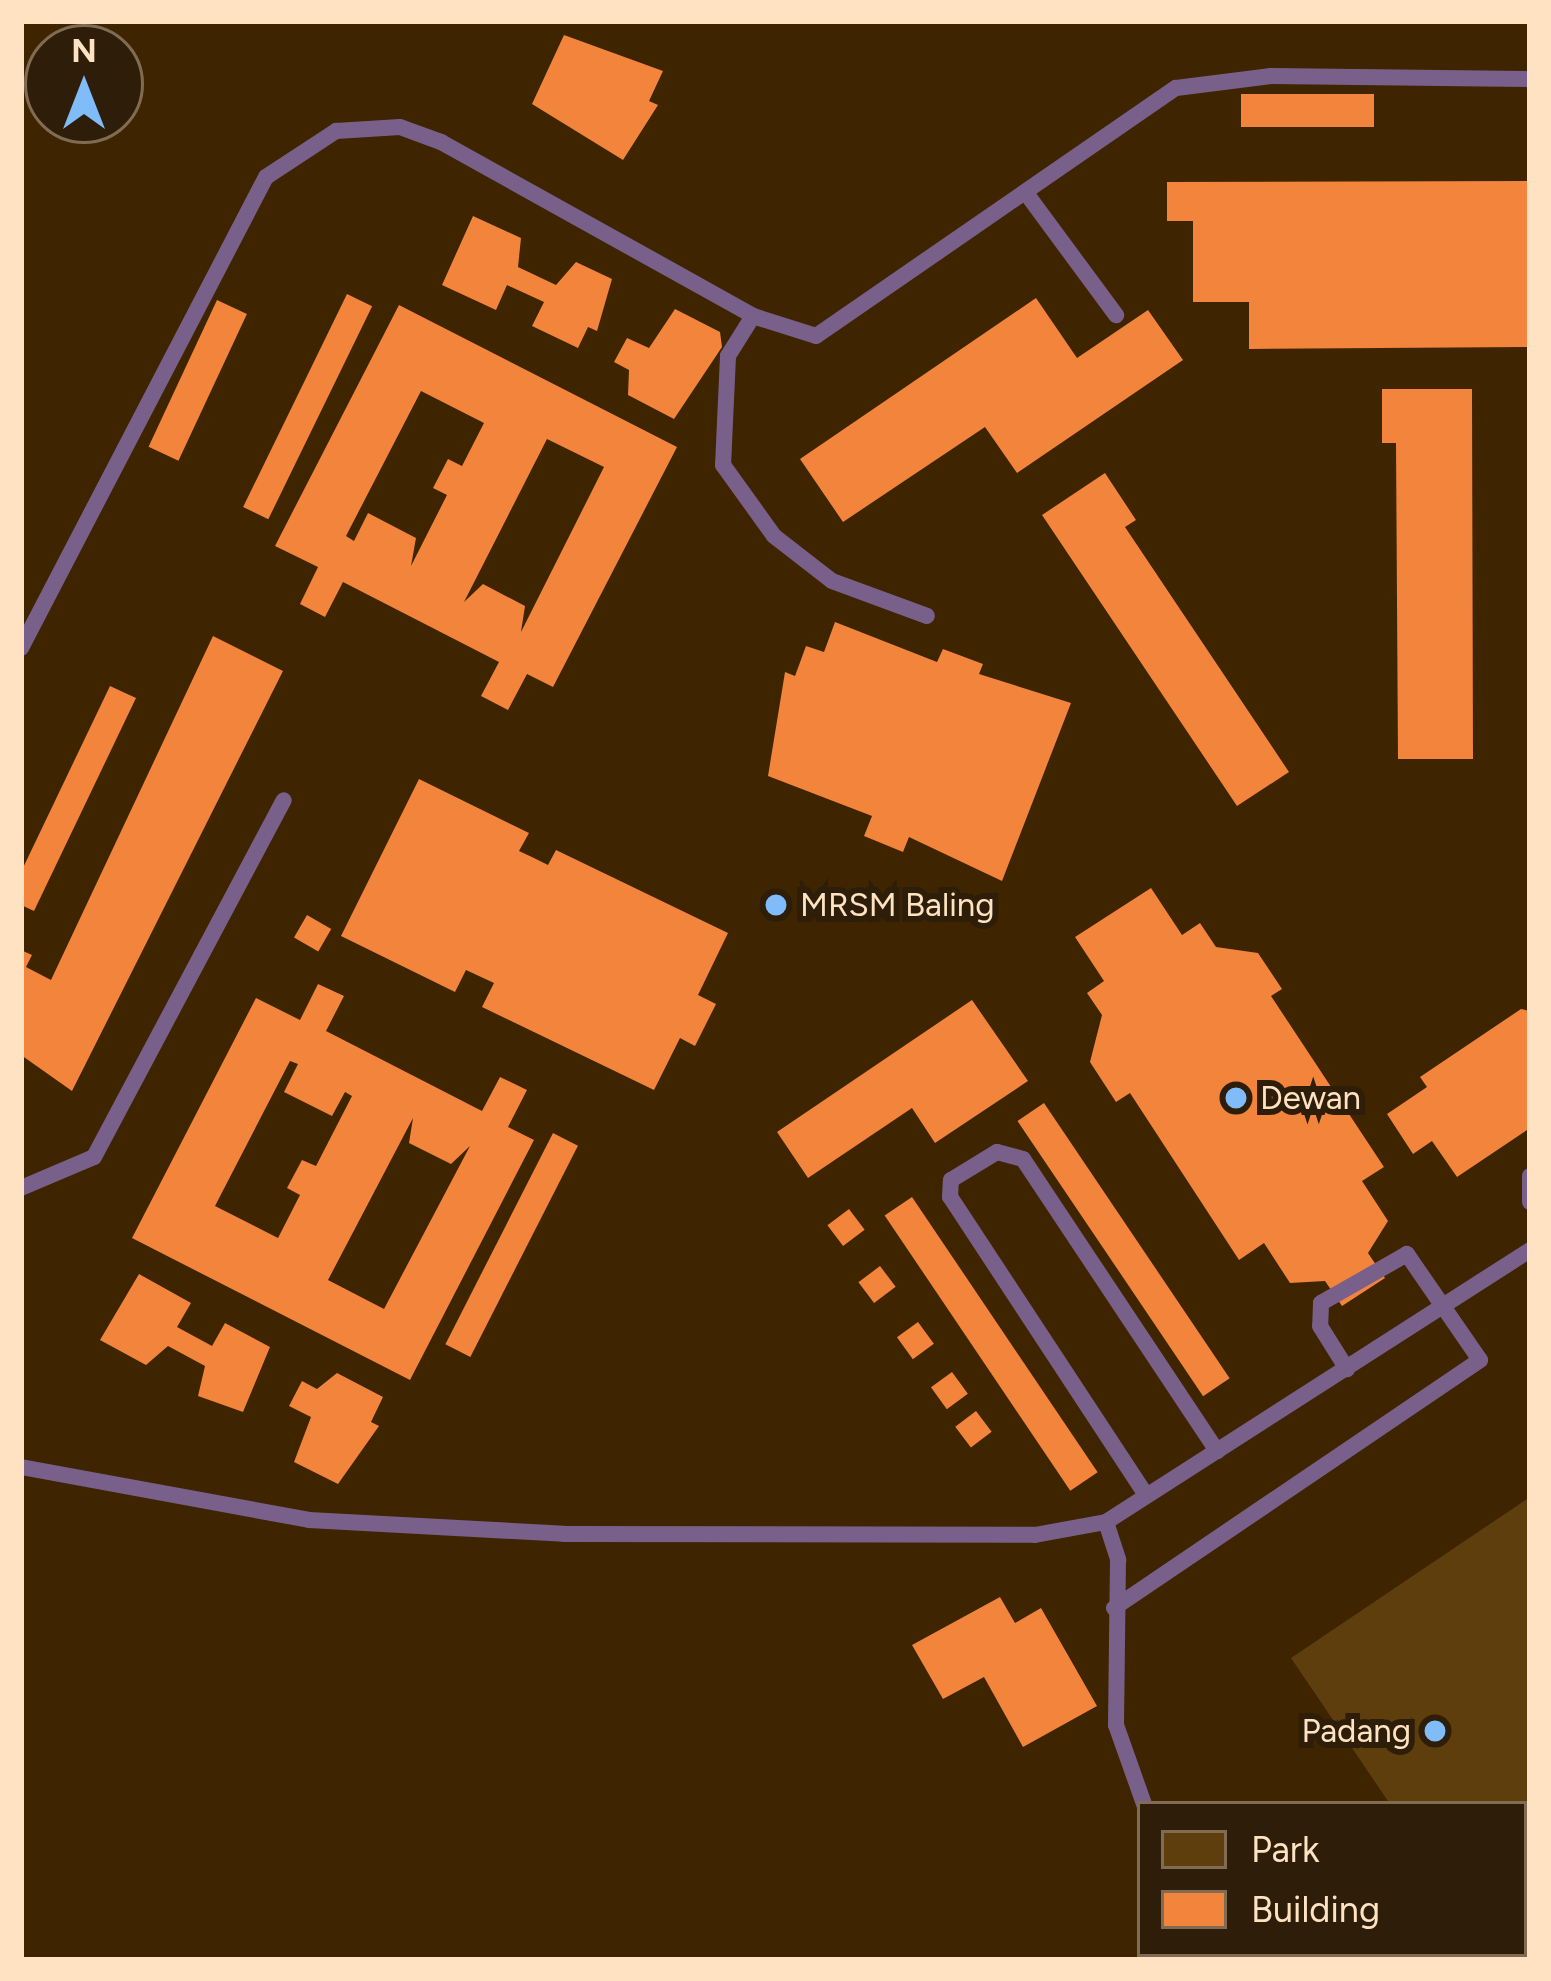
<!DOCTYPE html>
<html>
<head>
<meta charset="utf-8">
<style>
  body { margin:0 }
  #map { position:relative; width:1551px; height:1981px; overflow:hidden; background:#3e2500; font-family:Figtree,sans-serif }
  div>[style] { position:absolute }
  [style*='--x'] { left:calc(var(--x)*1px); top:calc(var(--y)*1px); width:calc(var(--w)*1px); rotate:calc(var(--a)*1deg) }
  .green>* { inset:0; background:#5f3e0e }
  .building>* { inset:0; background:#f2843c; transform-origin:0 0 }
  .service>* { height:16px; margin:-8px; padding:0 8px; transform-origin:8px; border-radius:8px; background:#79608b }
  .dots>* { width:33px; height:33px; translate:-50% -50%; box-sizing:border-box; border:6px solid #2e1e09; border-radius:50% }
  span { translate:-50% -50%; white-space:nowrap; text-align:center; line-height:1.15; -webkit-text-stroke:12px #2e1e09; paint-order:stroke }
  .poi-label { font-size:33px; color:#fee2c2 }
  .left { translate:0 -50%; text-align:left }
  .right { translate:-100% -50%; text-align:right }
  .frame { position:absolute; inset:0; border:24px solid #fee2c2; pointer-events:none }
  .legend { position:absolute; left:1137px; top:1801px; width:390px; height:156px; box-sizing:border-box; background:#2e1e09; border:3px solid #816c53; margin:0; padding:15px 21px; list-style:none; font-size:36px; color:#fee2c2 }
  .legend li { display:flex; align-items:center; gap:24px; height:60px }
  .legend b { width:60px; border:3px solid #816c53 }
  .north { position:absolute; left:24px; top:24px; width:120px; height:120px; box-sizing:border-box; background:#2e1e09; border:3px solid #816c53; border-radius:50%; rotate:0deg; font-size:33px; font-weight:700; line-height:48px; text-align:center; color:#fee2c2 }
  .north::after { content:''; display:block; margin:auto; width:42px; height:54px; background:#81bcfa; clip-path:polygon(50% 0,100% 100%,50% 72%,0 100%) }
</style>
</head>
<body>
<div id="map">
  <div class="green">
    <div style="clip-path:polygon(1530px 1497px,1530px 1960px,1496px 1960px,1524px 1954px,1524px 1804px,1390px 1804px,1291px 1658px)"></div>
  </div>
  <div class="building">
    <div style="clip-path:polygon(564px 35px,663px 71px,649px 101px,658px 105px,623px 160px,532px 104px)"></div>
    <div style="left:1241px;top:94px;width:133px;height:33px"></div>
    <div style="clip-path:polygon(1530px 181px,1530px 347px,1249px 349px,1249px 302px,1193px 302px,1193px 221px,1167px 221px,1167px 182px)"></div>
    <div style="clip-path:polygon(473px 216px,521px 238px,518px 267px,556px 285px,576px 262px,612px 279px,597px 331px,588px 327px,578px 348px,532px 326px,544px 302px,507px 285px,496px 310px,442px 285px)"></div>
    <div style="left:347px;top:294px;width:28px;height:237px;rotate:26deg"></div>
    <div style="clip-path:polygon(1036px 298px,1077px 358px,1148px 310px,1183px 360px,1017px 473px,985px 427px,843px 522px,800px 459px)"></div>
    <div style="left:217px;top:300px;width:33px;height:162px;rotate:25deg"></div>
    <div style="clip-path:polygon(evenodd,399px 305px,677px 447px,553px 687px,527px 674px,508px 710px,481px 696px,499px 662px,343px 582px,325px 617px,300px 604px,318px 567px,275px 546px,399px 305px,421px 391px,484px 423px,462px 466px,448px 459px,433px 488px,447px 495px,411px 566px,416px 538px,368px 513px,354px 541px,346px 536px,421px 391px,399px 305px,547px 439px,604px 467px,521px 632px,525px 606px,483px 584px,464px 602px,547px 439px)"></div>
    <div style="clip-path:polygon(675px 309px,720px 332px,722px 347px,674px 419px,628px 395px,629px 370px,614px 362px,627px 338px,649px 348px)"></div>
    <div style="clip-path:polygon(1382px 389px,1472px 389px,1473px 759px,1398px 759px,1396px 443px,1382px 443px)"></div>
    <div style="clip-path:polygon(1105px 473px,1136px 520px,1125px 527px,1289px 772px,1237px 806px,1042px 515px)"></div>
    <div style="clip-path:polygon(835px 622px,937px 662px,943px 649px,983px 664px,979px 674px,1071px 703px,1002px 881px,909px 837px,903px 852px,864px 836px,872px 816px,768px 776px,785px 672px,795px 676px,806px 646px,824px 652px)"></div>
    <div style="clip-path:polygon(213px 636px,283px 671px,72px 1091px,21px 1055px,21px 950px,32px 955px,26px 967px,51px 980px)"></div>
    <div style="clip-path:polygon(110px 686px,136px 698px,34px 911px,21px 905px,21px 872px)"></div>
    <div style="clip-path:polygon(419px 779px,529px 833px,519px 851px,534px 858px,548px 865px,556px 850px,728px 933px,698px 995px,716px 1004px,695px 1046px,680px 1038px,654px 1090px,482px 1007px,494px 983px,466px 970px,455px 992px,341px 936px)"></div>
    <div style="clip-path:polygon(1151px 888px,1182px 935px,1200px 923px,1216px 947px,1258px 953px,1282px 989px,1271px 996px,1384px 1167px,1362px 1181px,1388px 1221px,1368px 1253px,1385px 1278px,1342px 1306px,1325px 1281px,1290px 1283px,1264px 1243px,1239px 1260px,1130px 1093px,1116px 1102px,1090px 1062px,1102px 1015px,1087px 993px,1104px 981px,1075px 937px)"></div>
    <div style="left:307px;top:915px;width:28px;height:26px;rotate:30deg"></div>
    <div style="clip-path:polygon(evenodd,318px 984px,344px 996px,326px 1031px,482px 1111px,500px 1077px,527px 1090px,508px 1127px,534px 1140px,410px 1380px,132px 1238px,256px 998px,300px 1020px,318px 984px,290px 1061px,298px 1064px,284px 1092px,332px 1116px,345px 1092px,352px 1096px,316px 1166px,302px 1160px,287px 1188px,300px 1195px,278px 1238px,215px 1206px,290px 1061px,318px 984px,413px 1118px,409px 1143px,451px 1164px,470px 1146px,384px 1309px,328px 1280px,413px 1118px)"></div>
    <div style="clip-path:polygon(972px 1000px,1028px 1081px,935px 1143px,912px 1108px,808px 1178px,777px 1132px)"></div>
    <div style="clip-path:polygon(1521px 1009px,1530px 1011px,1530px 1128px,1457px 1177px,1432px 1141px,1413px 1154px,1387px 1114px,1427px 1087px,1420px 1077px)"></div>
    <div style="left:1044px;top:1103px;width:332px;height:32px;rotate:56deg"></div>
    <div style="left:553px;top:1133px;width:28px;height:237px;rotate:27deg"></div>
    <div style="left:912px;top:1197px;width:332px;height:33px;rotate:56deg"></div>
    <div style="left:849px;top:1209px;width:26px;height:27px;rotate:53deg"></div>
    <div style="left:880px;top:1266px;width:26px;height:27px;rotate:53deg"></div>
    <div style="clip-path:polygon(139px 1274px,191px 1303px,177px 1327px,212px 1346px,225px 1323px,270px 1347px,243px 1412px,198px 1396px,205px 1366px,168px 1346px,146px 1365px,100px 1340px)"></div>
    <div style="left:918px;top:1322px;width:27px;height:26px;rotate:54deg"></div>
    <div style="left:952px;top:1372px;width:27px;height:26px;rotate:54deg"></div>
    <div style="clip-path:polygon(337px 1373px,383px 1397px,371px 1422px,379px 1426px,338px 1484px,294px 1462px,311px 1417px,289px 1406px,302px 1381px,317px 1389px)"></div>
    <div style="left:976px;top:1411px;width:26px;height:26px;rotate:53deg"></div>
    <div style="clip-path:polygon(1000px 1597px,1015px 1623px,1041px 1608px,1097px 1706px,1023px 1747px,984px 1677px,943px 1699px,912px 1645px)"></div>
  </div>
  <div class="service">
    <div style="--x:1026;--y:193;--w:152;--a:53.6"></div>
    <div style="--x:753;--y:316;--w:47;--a:122"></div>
    <div style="--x:728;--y:356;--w:109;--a:92.6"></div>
    <div style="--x:723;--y:465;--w:87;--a:54.3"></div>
    <div style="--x:774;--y:536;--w:73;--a:37.8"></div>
    <div style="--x:832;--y:581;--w:101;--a:20.2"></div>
    <div style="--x:21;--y:648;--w:531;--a:-62.52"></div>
    <div style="--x:266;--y:177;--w:84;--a:-33.3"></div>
    <div style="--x:336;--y:131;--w:64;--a:-3.6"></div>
    <div style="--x:400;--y:127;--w:44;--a:20.1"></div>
    <div style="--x:441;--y:142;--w:357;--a:29.1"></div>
    <div style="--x:753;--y:316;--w:66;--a:17.6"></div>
    <div style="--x:816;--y:336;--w:437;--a:-34.6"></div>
    <div style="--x:1176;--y:88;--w:96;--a:-7.2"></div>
    <div style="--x:1271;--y:76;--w:259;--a:0.7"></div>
    <div style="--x:1530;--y:1176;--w:26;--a:90"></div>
    <div style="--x:21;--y:1188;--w:79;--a:-23"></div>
    <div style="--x:94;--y:1157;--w:404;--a:-62"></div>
    <div style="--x:21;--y:1467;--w:293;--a:10.4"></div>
    <div style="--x:309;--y:1520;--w:255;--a:3.1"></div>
    <div style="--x:564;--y:1534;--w:471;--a:0.1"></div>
    <div style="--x:1035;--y:1535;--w:72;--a:-10.4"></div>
    <div style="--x:1106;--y:1522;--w:504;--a:-32.68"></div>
    <div style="--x:1146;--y:1495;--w:357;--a:-123.3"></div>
    <div style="--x:950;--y:1197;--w:17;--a:-87"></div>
    <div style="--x:951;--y:1180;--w:54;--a:-31.3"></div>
    <div style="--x:997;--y:1152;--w:27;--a:15"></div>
    <div style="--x:1023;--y:1159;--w:351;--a:56.4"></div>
    <div style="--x:1106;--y:1522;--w:40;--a:72"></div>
    <div style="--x:1118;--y:1560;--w:165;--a:90.7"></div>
    <div style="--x:1116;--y:1725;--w:84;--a:70.5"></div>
    <div style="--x:1114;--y:1608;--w:442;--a:-34.1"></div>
    <div style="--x:1480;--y:1360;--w:129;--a:-124.6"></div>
    <div style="--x:1407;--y:1254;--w:99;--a:150.3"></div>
    <div style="--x:1321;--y:1303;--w:23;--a:92"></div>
    <div style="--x:1320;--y:1326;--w:51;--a:57.9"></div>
    <div style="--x:1241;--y:1954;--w:7;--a:56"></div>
  </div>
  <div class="dots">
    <div style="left:776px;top:905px;background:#81bcfa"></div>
    <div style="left:1236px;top:1098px;background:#81bcfa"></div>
    <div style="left:1435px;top:1731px;background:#81bcfa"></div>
  </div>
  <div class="poi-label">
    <span class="left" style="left:800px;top:905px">MRSM Baling</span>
    <span class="left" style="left:1260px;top:1098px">Dewan</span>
    <span class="right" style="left:1411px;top:1731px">Padang</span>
  </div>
  <div class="frame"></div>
  <ul class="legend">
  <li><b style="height:33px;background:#5f3e0e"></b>Park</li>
  <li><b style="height:33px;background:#f2843c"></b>Building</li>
  </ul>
  <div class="north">N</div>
</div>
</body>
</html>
